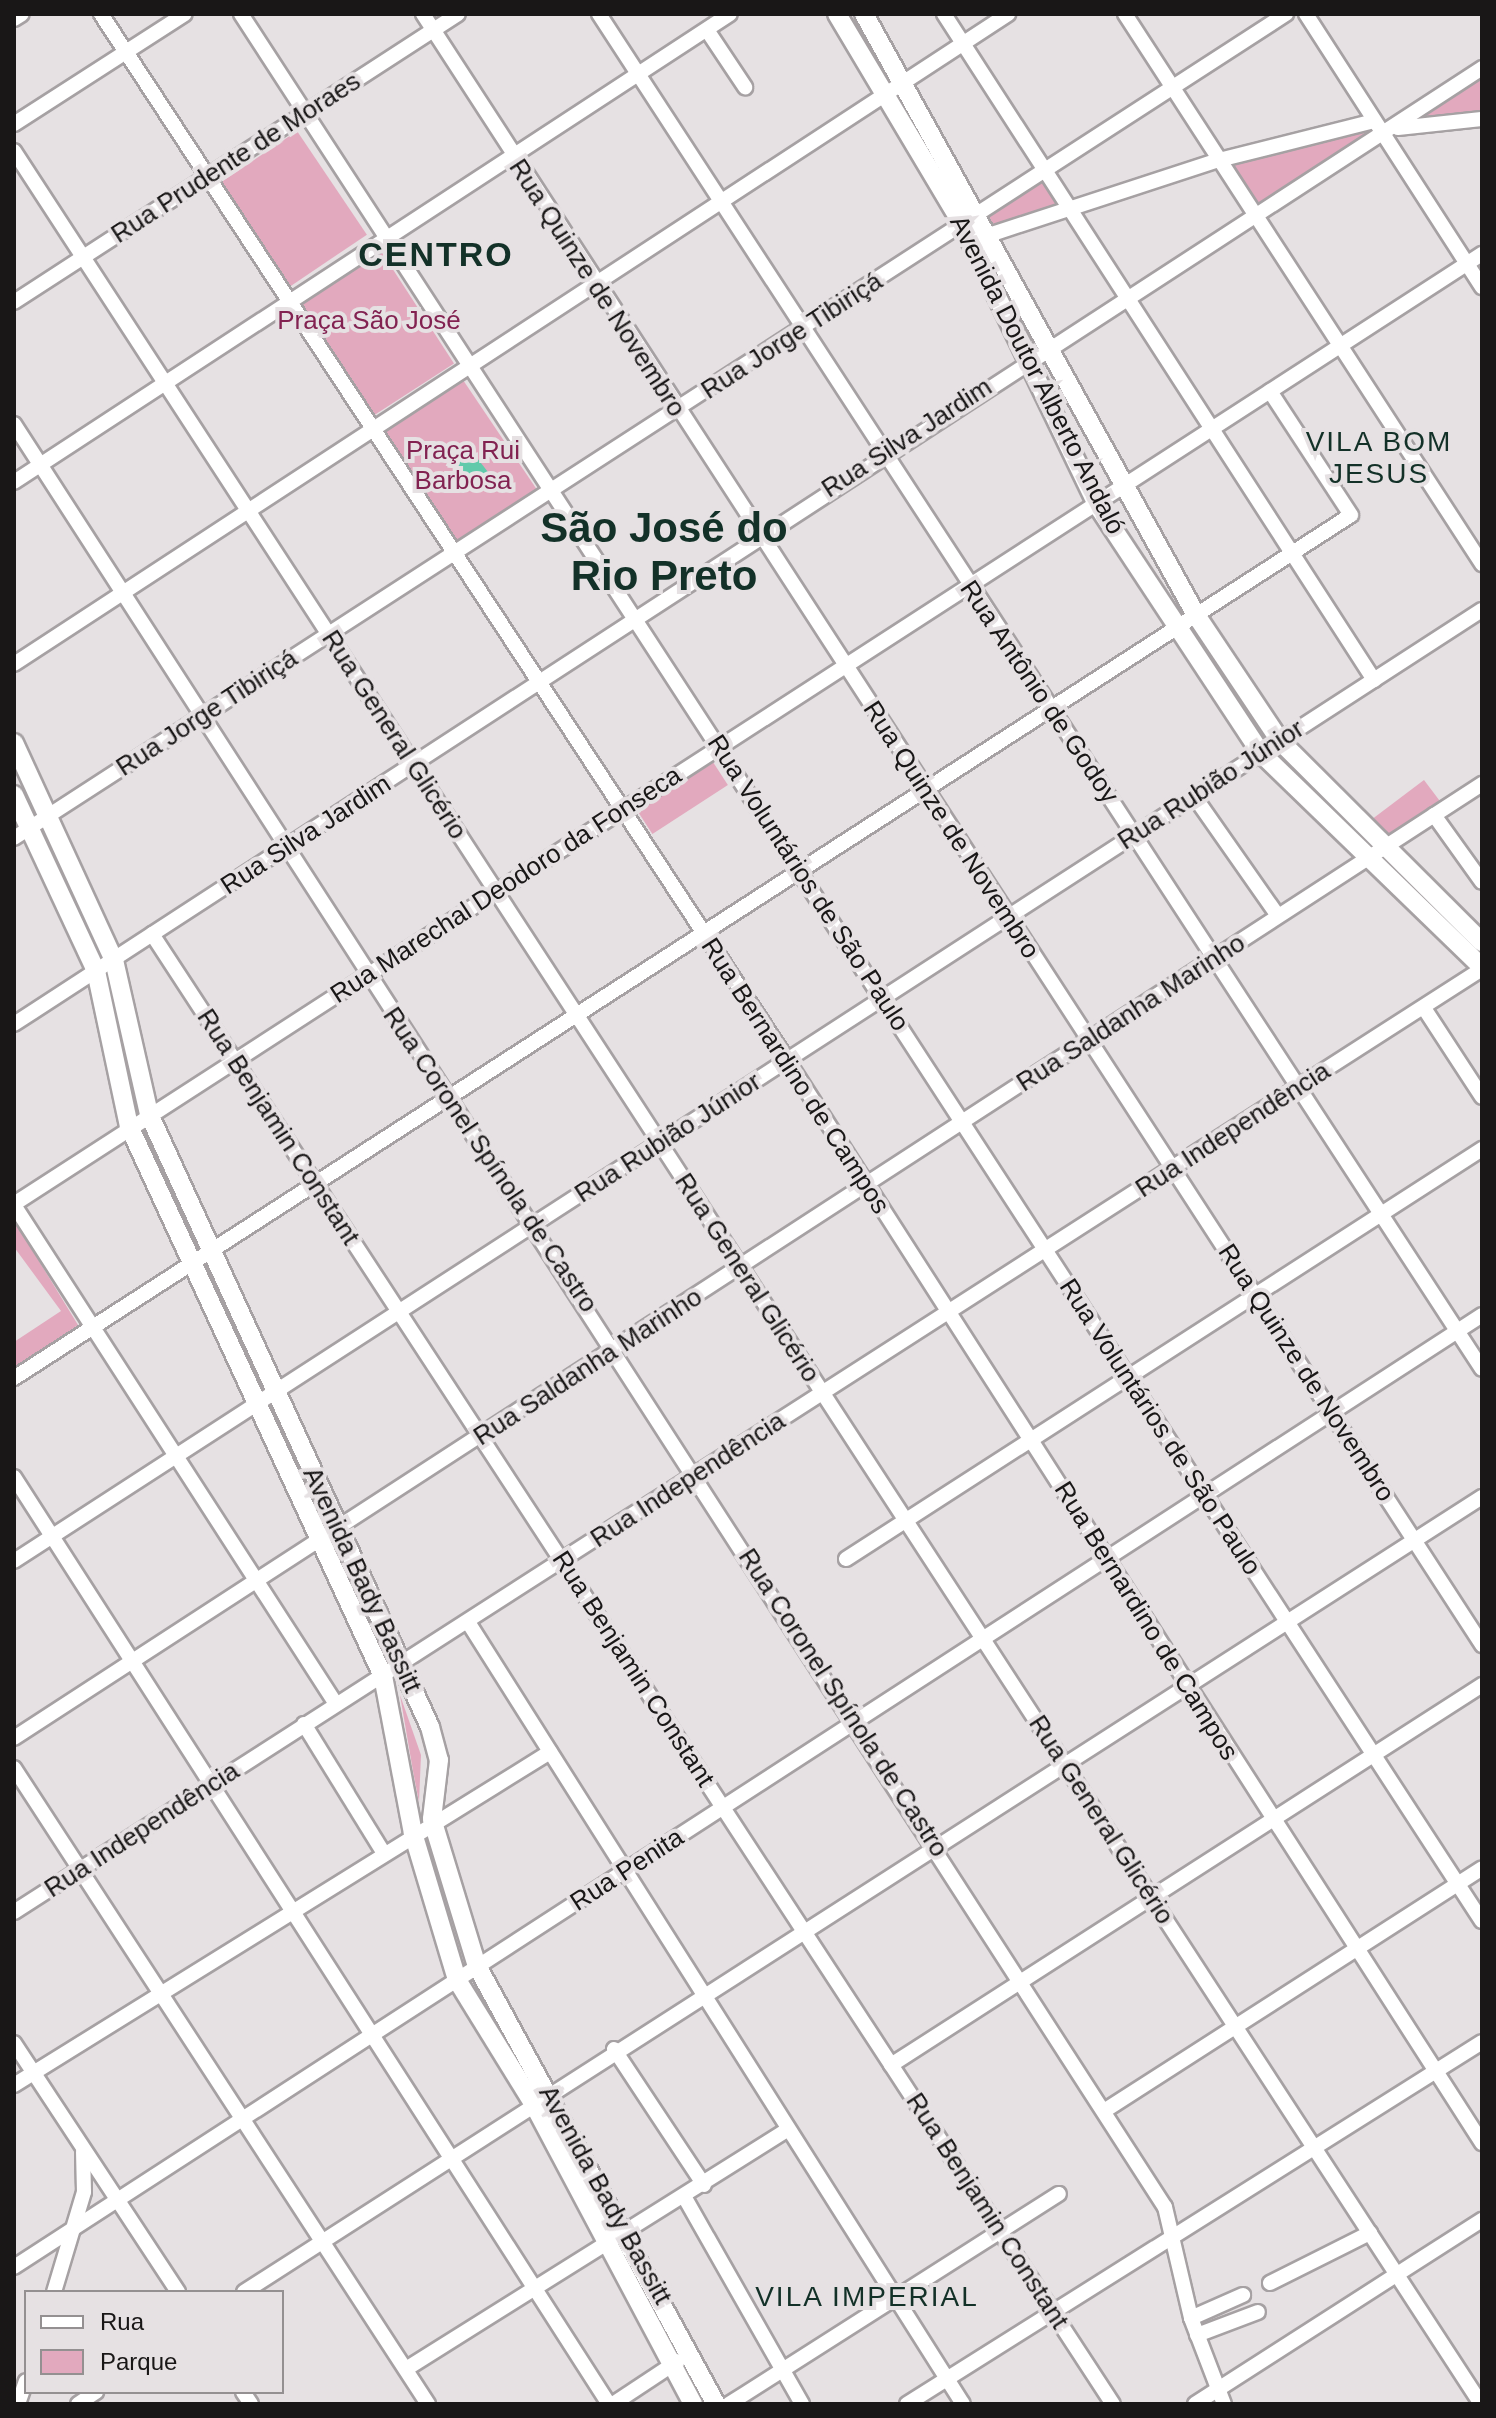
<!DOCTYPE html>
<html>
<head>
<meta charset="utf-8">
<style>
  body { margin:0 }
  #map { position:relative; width:1496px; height:2418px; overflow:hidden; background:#e6e1e3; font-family:Helvetica,sans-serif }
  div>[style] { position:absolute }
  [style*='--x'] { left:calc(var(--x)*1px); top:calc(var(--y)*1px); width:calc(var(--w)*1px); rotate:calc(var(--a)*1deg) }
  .green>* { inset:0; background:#e2a9be; transform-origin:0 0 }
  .water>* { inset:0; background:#61caab }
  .roads { filter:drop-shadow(2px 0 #a6a1a3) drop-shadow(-2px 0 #a6a1a3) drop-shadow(0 2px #a6a1a3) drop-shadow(0 -2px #a6a1a3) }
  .minor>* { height:14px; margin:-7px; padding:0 7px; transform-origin:7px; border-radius:7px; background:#fff }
  .major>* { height:18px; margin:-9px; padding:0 9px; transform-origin:9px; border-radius:9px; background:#fff }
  span { translate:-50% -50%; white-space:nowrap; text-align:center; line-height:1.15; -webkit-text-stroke:8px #e6e1e3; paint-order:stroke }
  .street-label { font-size:26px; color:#191717 }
  .park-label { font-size:26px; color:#822251 }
  .neighbourhood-label { font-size:28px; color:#133128; letter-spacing:2px }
  .district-label { font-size:34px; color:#133128; font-weight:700; letter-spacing:2px }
  .town-label { font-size:42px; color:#133128; font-weight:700 }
  .frame { position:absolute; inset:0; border:16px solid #191717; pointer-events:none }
  .legend { position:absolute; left:24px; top:2290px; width:260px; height:104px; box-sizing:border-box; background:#e6e1e3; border:2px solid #949091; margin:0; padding:10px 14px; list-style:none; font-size:24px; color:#191717 }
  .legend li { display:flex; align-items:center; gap:16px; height:40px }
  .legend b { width:40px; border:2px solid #949091 }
</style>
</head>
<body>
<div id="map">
  <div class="green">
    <div style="clip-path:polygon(1482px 74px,1482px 115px,1410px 122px)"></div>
    <div style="clip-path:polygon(1369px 127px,1376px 136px,1255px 210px,1222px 163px)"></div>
    <div style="left:297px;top:131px;width:125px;height:94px;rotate:56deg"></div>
    <div style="clip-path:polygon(1044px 176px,1066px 209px,995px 228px,986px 212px)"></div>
    <div style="left:381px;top:251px;width:134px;height:99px;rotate:57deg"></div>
    <div style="left:461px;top:377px;width:135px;height:95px;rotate:56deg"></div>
    <div style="left:711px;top:759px;width:31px;height:90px;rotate:57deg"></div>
    <div style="left:1424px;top:780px;width:31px;height:66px;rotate:53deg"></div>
    <div style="clip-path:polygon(14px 1220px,78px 1325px,14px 1371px,14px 1342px,61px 1311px,14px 1247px)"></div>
    <div style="clip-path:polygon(400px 1695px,421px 1755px,419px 1802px,413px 1771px)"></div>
  </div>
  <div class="water">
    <div style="clip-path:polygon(466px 444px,488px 472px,462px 482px,446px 457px)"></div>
  </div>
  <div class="roads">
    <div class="minor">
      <div style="--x:101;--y:14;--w:1251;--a:56.74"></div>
      <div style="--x:787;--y:1060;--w:1287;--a:57.31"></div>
      <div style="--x:241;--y:14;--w:2275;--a:56.95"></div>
      <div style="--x:423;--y:14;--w:1945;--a:57"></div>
      <div style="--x:599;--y:14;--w:1617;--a:56.91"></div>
      <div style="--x:944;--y:14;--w:793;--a:57.15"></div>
      <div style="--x:1125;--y:14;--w:656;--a:57.01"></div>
      <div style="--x:1306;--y:14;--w:325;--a:57.2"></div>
      <div style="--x:14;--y:19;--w:9;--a:-32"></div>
      <div style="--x:707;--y:30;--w:69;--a:56.3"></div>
      <div style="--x:14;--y:124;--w:203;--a:-32.8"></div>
      <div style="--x:1398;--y:128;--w:84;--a:-6.1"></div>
      <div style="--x:14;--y:151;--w:2689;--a:56.93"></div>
      <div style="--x:989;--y:235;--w:242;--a:-18.1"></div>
      <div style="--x:1219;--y:160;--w:160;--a:-14.1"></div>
      <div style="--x:14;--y:302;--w:529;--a:-32.97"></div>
      <div style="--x:14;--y:424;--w:2122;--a:57.16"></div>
      <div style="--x:1165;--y:2207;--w:114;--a:76.8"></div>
      <div style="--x:1191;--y:2318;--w:92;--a:69"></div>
      <div style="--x:14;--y:482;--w:855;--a:-33.17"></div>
      <div style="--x:14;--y:664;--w:1188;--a:-33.18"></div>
      <div style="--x:1194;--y:796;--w:146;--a:55"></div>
      <div style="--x:1434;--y:815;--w:82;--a:54.4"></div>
      <div style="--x:14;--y:838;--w:1516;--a:-32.94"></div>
      <div style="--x:152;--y:934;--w:1756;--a:56.83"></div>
      <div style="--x:1424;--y:1008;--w:106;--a:56.9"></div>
      <div style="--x:14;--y:1024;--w:1752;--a:-33.07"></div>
      <div style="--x:14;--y:1204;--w:1749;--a:-32.91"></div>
      <div style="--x:14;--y:1205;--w:594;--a:57.17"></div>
      <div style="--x:14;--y:1378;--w:1591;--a:-32.84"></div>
      <div style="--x:1351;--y:515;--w:148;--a:-123.2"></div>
      <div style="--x:14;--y:1477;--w:1102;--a:57.31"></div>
      <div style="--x:846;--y:1559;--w:757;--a:-32.81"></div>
      <div style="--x:14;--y:1561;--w:1749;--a:-32.94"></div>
      <div style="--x:468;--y:1622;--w:925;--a:57.67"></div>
      <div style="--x:304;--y:1724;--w:150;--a:58.3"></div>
      <div style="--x:14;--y:1738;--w:1751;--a:-33.02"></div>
      <div style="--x:14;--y:1768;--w:759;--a:56.94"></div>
      <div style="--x:14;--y:1912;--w:1745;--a:-32.72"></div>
      <div style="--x:14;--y:2043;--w:298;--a:56.6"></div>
      <div style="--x:614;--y:2049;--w:163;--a:56.5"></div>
      <div style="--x:891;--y:2065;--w:703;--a:-32.74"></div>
      <div style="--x:14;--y:2085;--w:631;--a:-31.85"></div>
      <div style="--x:1104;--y:2111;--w:449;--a:-32.7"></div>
      <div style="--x:685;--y:2198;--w:237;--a:60.4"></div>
      <div style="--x:14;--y:2267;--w:1750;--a:-32.96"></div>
      <div style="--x:1270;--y:2283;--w:112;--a:-26.6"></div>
      <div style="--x:54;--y:2292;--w:104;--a:-73.3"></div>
      <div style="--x:84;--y:2192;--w:40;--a:-91.4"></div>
      <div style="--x:244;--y:2292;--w:1471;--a:-32.71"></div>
      <div style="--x:1191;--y:2318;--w:57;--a:-23.9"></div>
      <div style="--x:1197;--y:2335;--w:65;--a:-20.7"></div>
      <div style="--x:406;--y:2369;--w:448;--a:-32.1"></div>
      <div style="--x:243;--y:2392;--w:14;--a:56"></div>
      <div style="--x:18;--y:2404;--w:24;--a:-71"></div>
      <div style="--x:78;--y:2404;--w:22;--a:-34"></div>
      <div style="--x:613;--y:2404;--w:78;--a:-33.5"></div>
      <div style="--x:729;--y:2404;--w:391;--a:-32.5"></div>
      <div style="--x:907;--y:2404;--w:679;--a:-32.19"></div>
      <div style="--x:1195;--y:2404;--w:341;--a:-32.7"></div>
    </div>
    <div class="major">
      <div style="--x:837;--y:14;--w:244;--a:59.2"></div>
      <div style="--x:962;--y:224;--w:310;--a:64.3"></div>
      <div style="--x:1096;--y:503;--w:300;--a:56.6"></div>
      <div style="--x:1261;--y:753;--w:308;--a:44.1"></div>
      <div style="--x:864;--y:14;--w:687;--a:61.08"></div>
      <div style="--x:1196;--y:615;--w:151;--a:56.3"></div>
      <div style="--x:1280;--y:741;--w:285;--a:44.9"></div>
      <div style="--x:14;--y:743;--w:239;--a:65.3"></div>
      <div style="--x:114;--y:960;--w:158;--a:77.2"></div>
      <div style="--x:149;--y:1114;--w:674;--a:65.37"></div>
      <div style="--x:430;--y:1727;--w:34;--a:75"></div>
      <div style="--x:439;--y:1760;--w:59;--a:96.8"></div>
      <div style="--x:432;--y:1819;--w:154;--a:73"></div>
      <div style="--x:477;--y:1966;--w:499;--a:61.4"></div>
      <div style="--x:14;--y:795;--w:194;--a:65"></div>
      <div style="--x:96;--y:971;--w:158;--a:78"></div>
      <div style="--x:129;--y:1126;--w:606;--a:65.21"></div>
      <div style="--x:383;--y:1676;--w:160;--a:79.2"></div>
      <div style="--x:413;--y:1833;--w:153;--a:73.3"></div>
      <div style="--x:457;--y:1980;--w:145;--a:58.3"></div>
      <div style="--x:533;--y:2103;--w:341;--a:62"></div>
    </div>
  </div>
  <div class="street-label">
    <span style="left:236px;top:158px;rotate:-33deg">Rua Prudente de Moraes</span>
    <span style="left:597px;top:288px;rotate:57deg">Rua Quinze de Novembro</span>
    <span style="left:792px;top:336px;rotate:-33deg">Rua Jorge Tibiriçá</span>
    <span style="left:1037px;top:375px;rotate:63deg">Avenida Doutor Alberto Andaló</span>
    <span style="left:907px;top:438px;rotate:-33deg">Rua Silva Jardim</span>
    <span style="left:1039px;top:692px;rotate:56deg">Rua Antônio de Godoy</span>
    <span style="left:207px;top:713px;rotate:-33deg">Rua Jorge Tibiriçá</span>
    <span style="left:394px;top:735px;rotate:57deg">Rua General Glicério</span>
    <span style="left:1211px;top:785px;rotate:-33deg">Rua Rubião Júnior</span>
    <span style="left:951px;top:830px;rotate:57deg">Rua Quinze de Novembro</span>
    <span style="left:306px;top:835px;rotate:-33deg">Rua Silva Jardim</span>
    <span style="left:808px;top:883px;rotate:57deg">Rua Voluntários de São Paulo</span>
    <span style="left:506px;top:885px;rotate:-33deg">Rua Marechal Deodoro da Fonseca</span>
    <span style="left:1131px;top:1013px;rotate:-33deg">Rua Saldanha Marinho</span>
    <span style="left:795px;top:1076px;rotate:57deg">Rua Bernardino de Campos</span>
    <span style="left:278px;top:1127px;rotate:57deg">Rua Benjamin Constant</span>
    <span style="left:1233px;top:1130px;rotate:-33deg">Rua Independência</span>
    <span style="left:668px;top:1138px;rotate:-33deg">Rua Rubião Júnior</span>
    <span style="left:490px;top:1160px;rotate:56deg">Rua Coronel Spínola de Castro</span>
    <span style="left:747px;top:1278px;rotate:57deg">Rua General Glicério</span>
    <span style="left:588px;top:1367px;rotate:-33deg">Rua Saldanha Marinho</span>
    <span style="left:1306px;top:1373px;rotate:57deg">Rua Quinze de Novembro</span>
    <span style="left:1160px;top:1427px;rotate:57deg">Rua Voluntários de São Paulo</span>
    <span style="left:688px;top:1480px;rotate:-33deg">Rua Independência</span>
    <span style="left:362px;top:1580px;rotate:65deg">Avenida Bady Bassitt</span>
    <span style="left:1146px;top:1621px;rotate:58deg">Rua Bernardino de Campos</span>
    <span style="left:633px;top:1669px;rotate:57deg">Rua Benjamin Constant</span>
    <span style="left:843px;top:1703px;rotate:57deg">Rua Coronel Spínola de Castro</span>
    <span style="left:1101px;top:1820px;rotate:57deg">Rua General Glicério</span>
    <span style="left:142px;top:1830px;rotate:-33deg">Rua Independência</span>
    <span style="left:627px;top:1870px;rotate:-33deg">Rua Penita</span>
    <span style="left:605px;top:2195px;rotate:61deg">Avenida Bady Bassitt</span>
    <span style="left:987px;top:2211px;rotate:57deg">Rua Benjamin Constant</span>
  </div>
  <div class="park-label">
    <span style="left:369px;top:321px">Praça São José</span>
    <span style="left:463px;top:466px">Praça Rui<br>Barbosa</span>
  </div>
  <div class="neighbourhood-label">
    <span style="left:1379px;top:458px">VILA BOM<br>JESUS</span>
    <span style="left:867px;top:2297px">VILA IMPERIAL</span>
  </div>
  <div class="district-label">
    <span style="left:436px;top:255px">CENTRO</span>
  </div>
  <div class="town-label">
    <span style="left:664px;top:552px">São José do<br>Rio Preto</span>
  </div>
  <div class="frame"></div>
  <ul class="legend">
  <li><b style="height:10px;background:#fff"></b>Rua</li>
  <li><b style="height:22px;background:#e2a9be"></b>Parque</li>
  </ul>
</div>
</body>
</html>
